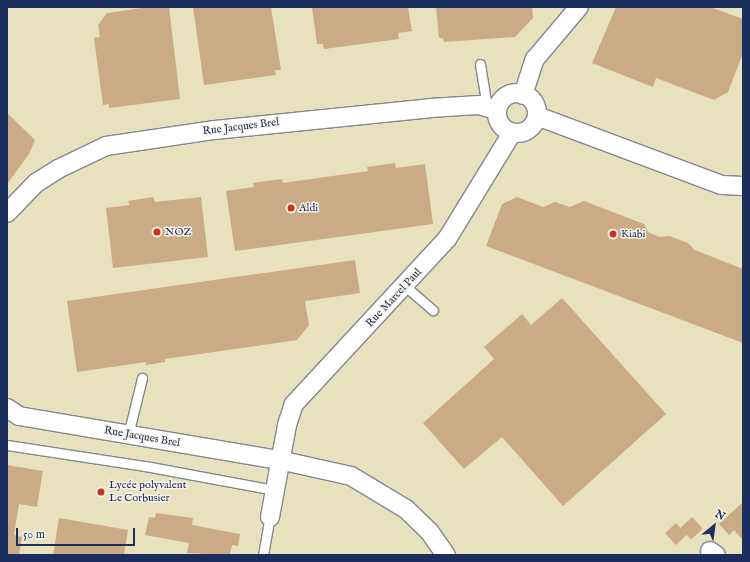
<!DOCTYPE html>
<html>
<head>
<meta charset="utf-8">
<style>
  body { margin:0 }
  #map { position:relative; width:750px; height:562px; overflow:hidden; background:#e7e1be; font-family:"IM FELL English",serif }
  div>[style] { position:absolute }
  [style*='--x'] { left:calc(var(--x)*1px); top:calc(var(--y)*1px); width:calc(var(--w)*1px); rotate:calc(var(--a)*1deg) }
  .building>* { inset:0; background:#cbaa86; transform-origin:0 0 }
  .roads { filter:drop-shadow(1px 0 #81888e) drop-shadow(-1px 0 #81888e) drop-shadow(0 1px #81888e) drop-shadow(0 -1px #81888e) }
  .lane>* { height:9px; margin:-4.5px; padding:0 4.5px; transform-origin:4.5px; border-radius:4.5px; background:#fff }
  .street>* { height:18px; margin:-9px; padding:0 9px; transform-origin:9px; border-radius:9px; background:#fff }
  .street>.ring { margin:-9px; padding:0; box-sizing:content-box; background:none; border:18px solid #fff; border-radius:50% }
  .dots>* { width:11px; height:11px; translate:-50% -50%; box-sizing:border-box; border:2px solid #f7f3e8; border-radius:50% }
  span { translate:-50% -50%; white-space:nowrap; text-align:center; line-height:1.15; -webkit-text-stroke:3px #f7f3e8; paint-order:stroke }
  .street-label { font-size:11px; color:#1b2f5e }
  .poi-label { font-size:11px; color:#1b2f5e }
  .left { translate:0 -50%; text-align:left }
  .frame { position:absolute; inset:0; border:8px solid #1b2f5e; pointer-events:none }
  .north { position:absolute; left:694px; top:506px; width:40px; height:40px; -webkit-text-stroke:3px #f7f3e8; paint-order:stroke; rotate:29deg; font-size:11px; font-weight:700; line-height:16px; text-align:center; color:#1b2f5e }
  .north::after { content:''; display:block; margin:auto; width:14px; height:18px; background:#1b2f5e; clip-path:polygon(50% 0,100% 100%,50% 72%,0 100%) }
  .scale { position:absolute; left:16px; top:528px; width:119px; height:18px; box-sizing:border-box; border:2px solid #1b2f5e; border-top:0; padding-left:5px; font-size:12px; line-height:14px; white-space:nowrap; color:#1b2f5e; -webkit-text-stroke:3px #f7f3e8; paint-order:stroke }
</style>
</head>
<body>
<div id="map">
  <div class="building">
    <div style="clip-path:polygon(149px 7px,169px 7px,180px 99px,109px 108px,109px 104px,103px 105px,94px 38px,100px 37px,98px 25px,107px 13px)"></div>
    <div style="clip-path:polygon(193px 7px,271px 7px,281px 70px,275px 70px,276px 75px,204px 85px)"></div>
    <div style="clip-path:polygon(312px 7px,408px 7px,412px 31px,398px 33px,399px 39px,324px 49px,323px 44px,317px 44px)"></div>
    <div style="clip-path:polygon(436px 7px,532px 7px,533px 18px,515px 37px,444px 42px,443px 38px,439px 38px)"></div>
    <div style="clip-path:polygon(616px 7px,710px 7px,743px 19px,743px 53px,728px 92px,714px 100px,656px 78px,653px 87px,592px 63px)"></div>
    <div style="clip-path:polygon(7px 113px,35px 140px,29px 154px,7px 184px)"></div>
    <div style="clip-path:polygon(395px 163px,396px 168px,425px 164px,433px 224px,235px 251px,226px 191px,254px 187px,253px 183px,282px 179px,283px 183px,368px 171px,367px 167px)"></div>
    <div style="clip-path:polygon(153px 197px,155px 202px,201px 197px,208px 257px,113px 268px,106px 208px,130px 205px,128px 201px)"></div>
    <div style="clip-path:polygon(517px 197px,543px 207px,555px 202px,570px 207px,584px 201px,644px 224px,648px 232px,659px 237px,669px 236px,688px 243px,695px 250px,743px 269px,743px 343px,486px 246px,502px 204px)"></div>
    <div style="clip-path:polygon(355px 260px,360px 293px,305px 301px,309px 325px,297px 340px,165px 359px,165px 362px,146px 365px,146px 362px,77px 372px,67px 301px)"></div>
    <div style="clip-path:polygon(562px 298px,666px 414px,563px 506px,502px 437px,464px 469px,423px 423px,494px 359px,484px 347px,522px 314px,531px 325px)"></div>
    <div style="clip-path:polygon(7px 465px,43px 471px,37px 507px,19px 504px,14px 535px,22px 537px,19px 555px,7px 555px)"></div>
    <div style="clip-path:polygon(743px 502px,743px 540px,734px 530px,729px 535px,719px 524px)"></div>
    <div style="clip-path:polygon(156px 513px,193px 518px,192px 525px,240px 534px,238px 546px,232px 545px,230px 555px,187px 553px,189px 543px,145px 535px,149px 517px,155px 518px)"></div>
    <div style="left:692px;top:517px;width:16px;height:16px;rotate:47deg"></div>
    <div style="clip-path:polygon(59px 518px,128px 530px,124px 555px,53px 555px)"></div>
    <div style="left:676px;top:523px;width:16px;height:15px;rotate:47deg"></div>
  </div>
  <div class="roads">
    <div class="lane">
      <div style="--x:480;--y:64;--w:44;--a:80.8"></div>
      <div style="--x:405;--y:286;--w:37;--a:41"></div>
      <div style="--x:128;--y:435;--w:59;--a:-76.2"></div>
      <div style="--x:7;--y:445;--w:140;--a:8.7"></div>
      <div style="--x:145;--y:466;--w:131;--a:10.5"></div>
      <div style="--x:263;--y:555;--w:39;--a:-80"></div>
    </div>
    <div class="street">
      <div class="ring" style="left:497px;top:93px;width:22px;height:22px"></div>
      <div style="--x:523;--y:95;--w:38;--a:-72"></div>
      <div style="--x:535;--y:59;--w:68;--a:-49.8"></div>
      <div style="--x:537;--y:116;--w:197;--a:20.5"></div>
      <div style="--x:722;--y:185;--w:21;--a:3"></div>
      <div style="--x:7;--y:213;--w:42;--a:-46"></div>
      <div style="--x:36;--y:183;--w:26;--a:-32"></div>
      <div style="--x:58;--y:169;--w:53;--a:-25.6"></div>
      <div style="--x:106;--y:146;--w:110;--a:-8.4"></div>
      <div style="--x:215;--y:130;--w:216;--a:-5.8"></div>
      <div style="--x:430;--y:108;--w:49;--a:-3.5"></div>
      <div style="--x:479;--y:105;--w:19;--a:16"></div>
      <div style="--x:7;--y:408;--w:14;--a:34"></div>
      <div style="--x:19;--y:416;--w:264;--a:9.6"></div>
      <div style="--x:279;--y:460;--w:74;--a:12.5"></div>
      <div style="--x:351;--y:476;--w:64;--a:31"></div>
      <div style="--x:406;--y:509;--w:32;--a:44"></div>
      <div style="--x:429;--y:531;--w:29;--a:55"></div>
      <div style="--x:270;--y:517;--w:94;--a:-79.5"></div>
      <div style="--x:287;--y:425;--w:22;--a:-72"></div>
      <div style="--x:294;--y:404;--w:225;--a:-47.2"></div>
      <div style="--x:447;--y:239;--w:124;--a:-58.5"></div>
      <div style="--x:710;--y:551;--w:7;--a:34"></div>
    </div>
  </div>
  <div class="dots">
    <div style="left:291px;top:208px;background:#c8321e"></div>
    <div style="left:157px;top:232px;background:#c8321e"></div>
    <div style="left:613px;top:234px;background:#c8321e"></div>
    <div style="left:101px;top:492px;background:#c8321e"></div>
  </div>
  <div class="street-label">
    <span style="left:241px;top:127px;rotate:-7deg">Rue Jacques Brel</span>
    <span style="left:394px;top:298px;rotate:-47deg">Rue Marcel Paul</span>
    <span style="left:142px;top:437px;rotate:10deg">Rue Jacques Brel</span>
  </div>
  <div class="poi-label">
    <span class="left" style="left:299px;top:208px">Aldi</span>
    <span class="left" style="left:165px;top:232px">NOZ</span>
    <span class="left" style="left:621px;top:234px">Kiabi</span>
    <span class="left" style="left:109px;top:492px">Lycée polyvalent<br>Le Corbusier</span>
  </div>
  <div class="frame"></div>
  <div class="north">N</div>
  <div class="scale">50 m</div>
</div>
</body>
</html>
